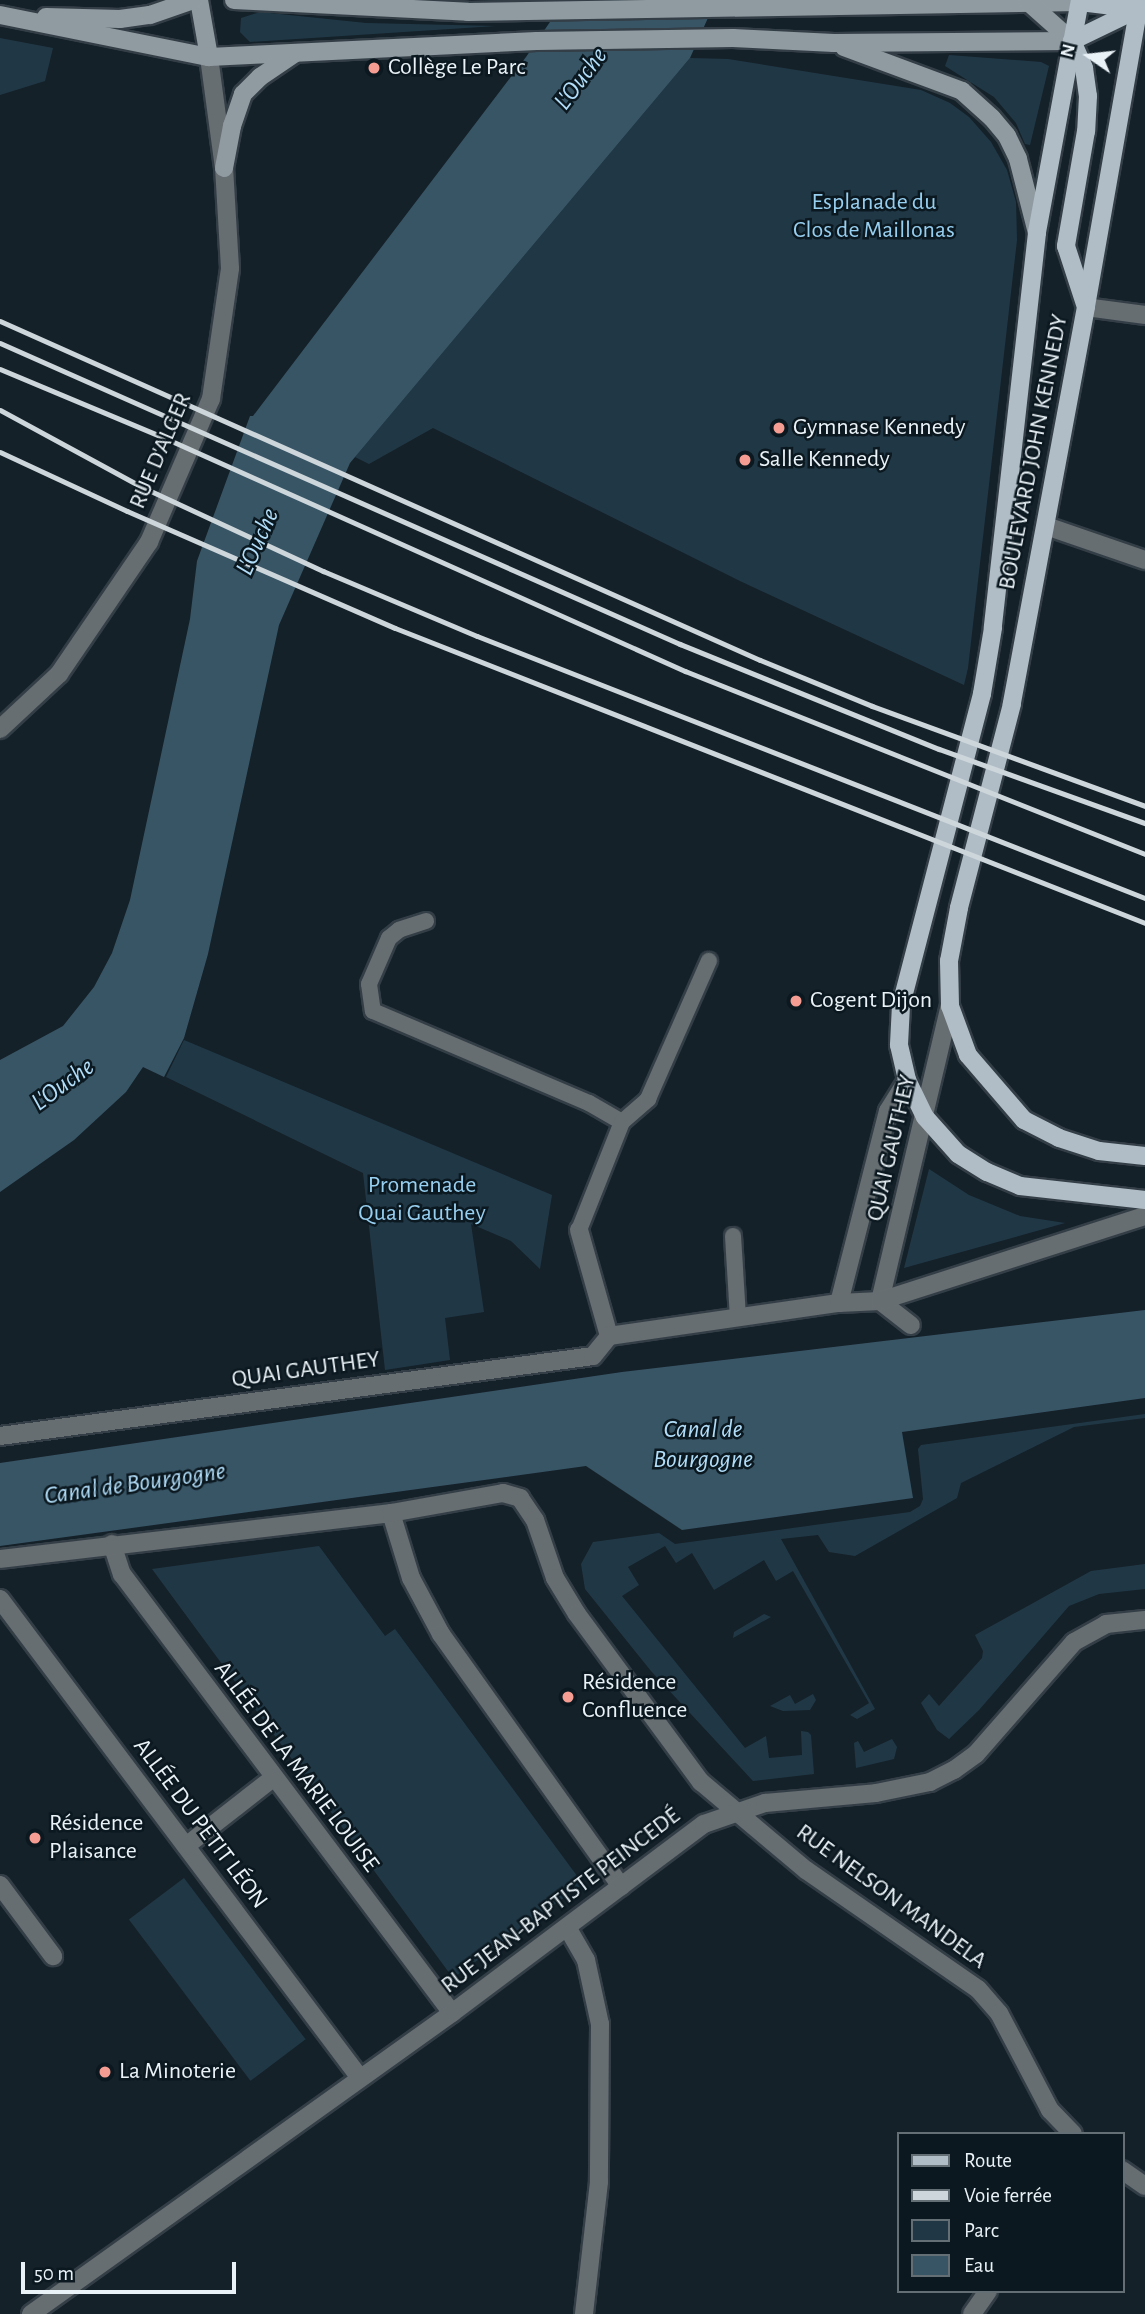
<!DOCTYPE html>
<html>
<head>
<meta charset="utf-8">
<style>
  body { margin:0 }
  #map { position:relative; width:1145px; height:2314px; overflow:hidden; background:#152129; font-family:"Alegreya Sans",sans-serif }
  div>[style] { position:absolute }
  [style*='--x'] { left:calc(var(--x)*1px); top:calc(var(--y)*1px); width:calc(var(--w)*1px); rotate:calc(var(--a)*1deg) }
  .green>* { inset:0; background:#203846; transform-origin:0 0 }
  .water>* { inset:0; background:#385566 }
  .roads { filter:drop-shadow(2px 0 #333e46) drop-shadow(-2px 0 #333e46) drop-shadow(0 2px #333e46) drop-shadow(0 -2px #333e46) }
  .service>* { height:16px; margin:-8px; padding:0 8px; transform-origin:8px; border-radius:8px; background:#676e72 }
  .minor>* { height:18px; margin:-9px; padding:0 9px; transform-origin:9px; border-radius:9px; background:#676e72 }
  .secondary>* { height:18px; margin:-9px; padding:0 9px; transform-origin:9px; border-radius:9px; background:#909ba1 }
  .primary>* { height:18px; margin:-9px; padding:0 9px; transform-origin:9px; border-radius:9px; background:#b0bdc6 }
  .rail>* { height:5px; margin:-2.5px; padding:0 2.5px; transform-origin:2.5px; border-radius:2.5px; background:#cdd6db }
  .dots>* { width:19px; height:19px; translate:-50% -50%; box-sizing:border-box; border:4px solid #0b181f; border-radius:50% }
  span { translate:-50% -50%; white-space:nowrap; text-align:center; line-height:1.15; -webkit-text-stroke:5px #0b181f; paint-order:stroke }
  .poi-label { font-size:24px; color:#e9f2f7 }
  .left { translate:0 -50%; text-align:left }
  .park-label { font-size:24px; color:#97cff1 }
  .street-label { font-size:24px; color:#e9f2f7 }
  .water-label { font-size:26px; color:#b1ddf9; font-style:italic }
  .legend { position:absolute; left:897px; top:2132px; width:228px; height:161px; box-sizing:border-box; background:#0b181f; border:2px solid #646f75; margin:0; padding:9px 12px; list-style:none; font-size:21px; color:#e9f2f7 }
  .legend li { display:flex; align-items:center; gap:14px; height:35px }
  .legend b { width:35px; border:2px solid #646f75 }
  .north { position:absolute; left:1054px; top:21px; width:70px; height:70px; -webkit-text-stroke:5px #0b181f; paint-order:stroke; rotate:284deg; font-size:19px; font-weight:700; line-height:28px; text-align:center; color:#e9f2f7 }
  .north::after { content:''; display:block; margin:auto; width:24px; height:32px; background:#e9f2f7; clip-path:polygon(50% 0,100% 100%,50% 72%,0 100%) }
  .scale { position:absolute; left:21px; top:2262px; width:215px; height:32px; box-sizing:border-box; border:4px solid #e9f2f7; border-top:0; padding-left:9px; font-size:21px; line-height:24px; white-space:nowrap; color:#e9f2f7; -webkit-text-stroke:5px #0b181f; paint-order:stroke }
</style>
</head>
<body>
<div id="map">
  <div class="green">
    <div style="clip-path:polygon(260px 12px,366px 23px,496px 26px,250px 42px,240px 32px,241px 18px)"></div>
    <div style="clip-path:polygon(0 38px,53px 48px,45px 81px,0 95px)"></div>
    <div style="clip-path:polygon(949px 55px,1041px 62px,1049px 66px,1030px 145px,1025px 144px,1016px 123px,994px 97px,945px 66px)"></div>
    <div style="clip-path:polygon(690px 58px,728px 59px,921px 90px,950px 103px,969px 117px,991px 142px,1007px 170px,1016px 202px,1017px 240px,968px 668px,964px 685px,740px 581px,433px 428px,369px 464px,355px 457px)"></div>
    <div style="clip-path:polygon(184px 1040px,552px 1195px,540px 1269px,511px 1241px,471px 1224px,484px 1312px,445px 1318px,450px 1360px,385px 1370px,363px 1173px,166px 1077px)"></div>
    <div style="clip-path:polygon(929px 1169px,969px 1195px,1020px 1216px,1065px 1223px,904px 1268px)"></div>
    <div style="clip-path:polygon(1145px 1414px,1145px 1418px,1074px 1427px,961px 1483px,957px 1498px,855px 1556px,829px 1552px,818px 1535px,781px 1539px,875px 1709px,857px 1719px,850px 1715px,869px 1703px,793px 1571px,776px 1581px,764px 1560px,714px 1590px,692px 1553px,676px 1563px,665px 1546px,628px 1567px,639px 1585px,622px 1596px,745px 1748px,766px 1736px,769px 1758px,802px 1755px,801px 1731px,808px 1732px,811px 1735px,814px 1774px,753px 1781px,651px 1671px,585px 1589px,581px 1564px,593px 1542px,659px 1533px,675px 1544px,910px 1512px,920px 1506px,923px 1499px,918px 1449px,921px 1445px)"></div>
    <div style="clip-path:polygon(319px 1546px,385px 1636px,395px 1629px,583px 1884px,453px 1978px,152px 1569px)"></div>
    <div style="clip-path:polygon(1145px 1564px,1145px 1589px,1099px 1594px,1069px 1606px,979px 1710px,949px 1739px,937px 1730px,921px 1703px,929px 1694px,939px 1706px,982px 1658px,983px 1651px,975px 1635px,1091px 1571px)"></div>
    <div style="clip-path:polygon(764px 1614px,771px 1617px,733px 1638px,734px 1632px)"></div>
    <div style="clip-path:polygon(813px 1694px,816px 1700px,810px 1710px,783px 1711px,770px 1706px,790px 1695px,795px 1704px)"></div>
    <div style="clip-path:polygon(892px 1739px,897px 1747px,894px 1759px,856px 1768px,854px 1743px,858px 1741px,864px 1752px)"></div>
    <div style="left:184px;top:1878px;width:202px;height:69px;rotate:53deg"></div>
  </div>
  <div class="water">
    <div style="clip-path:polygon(565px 0,716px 0,690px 58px,350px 463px,279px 625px,208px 954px,184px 1038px,164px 1077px,143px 1067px,126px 1092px,74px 1140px,0 1192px,0 1060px,63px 1026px,94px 987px,112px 953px,130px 900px,190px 619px,197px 561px,250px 416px,253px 416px,526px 57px)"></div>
    <div style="clip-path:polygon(1145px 1310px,1145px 1398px,902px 1432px,913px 1498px,682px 1530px,586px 1466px,0 1546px,0 1463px,622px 1372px)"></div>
  </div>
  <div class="roads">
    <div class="service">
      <div style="--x:426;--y:921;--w:28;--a:162"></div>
      <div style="--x:399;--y:930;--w:13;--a:141"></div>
      <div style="--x:389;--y:938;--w:50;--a:113.5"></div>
      <div style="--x:369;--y:984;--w:27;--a:82"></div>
      <div style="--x:373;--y:1011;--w:235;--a:23.1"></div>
      <div style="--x:589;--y:1103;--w:38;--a:30"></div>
      <div style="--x:579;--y:1230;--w:116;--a:-68.3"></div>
      <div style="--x:622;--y:1122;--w:35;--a:-41"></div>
      <div style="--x:648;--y:1099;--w:151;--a:-66.2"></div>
      <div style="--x:733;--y:1236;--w:81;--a:86.5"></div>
    </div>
    <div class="minor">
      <div style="--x:1086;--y:307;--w:60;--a:7.7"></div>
      <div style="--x:1046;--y:526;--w:105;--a:19"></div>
      <div style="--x:0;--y:729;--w:81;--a:-43"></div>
      <div style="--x:59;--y:674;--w:160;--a:-55.7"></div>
      <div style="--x:149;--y:542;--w:156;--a:-66.6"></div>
      <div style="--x:211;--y:399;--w:132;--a:-81.7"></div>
      <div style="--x:230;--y:268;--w:100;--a:-93.4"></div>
      <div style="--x:224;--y:168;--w:112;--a:-97.7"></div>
      <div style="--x:579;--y:1230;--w:110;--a:74.2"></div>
      <div style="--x:880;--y:1301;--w:303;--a:-76.7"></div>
      <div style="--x:880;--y:1301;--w:39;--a:38"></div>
      <div style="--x:839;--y:1303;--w:198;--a:-75.7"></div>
      <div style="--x:888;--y:1111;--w:36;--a:-58"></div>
      <div style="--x:0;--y:1436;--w:598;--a:-7.68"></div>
      <div style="--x:593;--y:1356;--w:26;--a:-51"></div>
      <div style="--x:609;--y:1336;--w:232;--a:-8.2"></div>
      <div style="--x:839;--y:1303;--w:41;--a:-2.8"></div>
      <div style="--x:880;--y:1301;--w:278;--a:-17.8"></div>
      <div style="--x:391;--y:1513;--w:68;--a:72.9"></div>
      <div style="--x:411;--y:1578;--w:64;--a:61.8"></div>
      <div style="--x:441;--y:1634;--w:310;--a:54.5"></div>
      <div style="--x:112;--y:1544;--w:32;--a:72"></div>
      <div style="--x:122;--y:1574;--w:549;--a:53.07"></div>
      <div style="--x:0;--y:1559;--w:394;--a:-6.7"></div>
      <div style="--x:391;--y:1513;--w:114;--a:-10.1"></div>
      <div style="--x:503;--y:1493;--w:18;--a:16"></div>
      <div style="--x:520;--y:1498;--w:27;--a:56"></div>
      <div style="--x:535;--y:1520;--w:61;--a:71"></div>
      <div style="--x:555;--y:1578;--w:42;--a:58.6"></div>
      <div style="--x:577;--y:1614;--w:209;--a:53.6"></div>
      <div style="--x:701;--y:1782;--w:137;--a:40"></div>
      <div style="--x:806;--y:1870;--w:209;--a:34.7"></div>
      <div style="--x:978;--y:1989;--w:32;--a:49"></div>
      <div style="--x:999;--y:2013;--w:110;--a:62.3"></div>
      <div style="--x:1050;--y:2110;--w:33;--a:46"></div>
      <div style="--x:0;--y:1599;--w:599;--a:53.07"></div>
      <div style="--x:186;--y:1846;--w:110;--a:-38"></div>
      <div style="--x:0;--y:1885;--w:89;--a:53.3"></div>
      <div style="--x:567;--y:1927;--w:38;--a:60"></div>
      <div style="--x:586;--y:1960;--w:66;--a:77.7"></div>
      <div style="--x:600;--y:2024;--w:158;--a:90.4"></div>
      <div style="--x:599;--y:2182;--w:133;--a:96.5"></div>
      <div style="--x:1122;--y:2170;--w:28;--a:35"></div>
      <div style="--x:31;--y:2314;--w:518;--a:-35.56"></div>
      <div style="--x:452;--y:2013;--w:315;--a:-36.9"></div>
      <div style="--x:704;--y:1824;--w:65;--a:-19"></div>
      <div style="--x:765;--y:1803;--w:111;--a:-5.1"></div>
      <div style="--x:876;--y:1793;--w:55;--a:-11.5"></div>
      <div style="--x:930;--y:1782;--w:27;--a:-27"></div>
      <div style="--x:954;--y:1770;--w:27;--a:-36"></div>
      <div style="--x:976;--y:1754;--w:149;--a:-48.8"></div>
      <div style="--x:1074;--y:1642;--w:37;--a:-29"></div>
      <div style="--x:1106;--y:1624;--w:39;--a:-6"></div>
      <div style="--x:972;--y:2314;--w:28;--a:-55"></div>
    </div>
    <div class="secondary">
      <div style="--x:199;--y:0;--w:58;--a:80"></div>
      <div style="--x:234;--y:0;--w:234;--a:2.9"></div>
      <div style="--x:468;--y:12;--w:612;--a:-0.94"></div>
      <div style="--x:1027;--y:1;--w:60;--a:41.6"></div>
      <div style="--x:0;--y:15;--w:213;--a:11.4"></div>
      <div style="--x:209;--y:57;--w:328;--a:-2.8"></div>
      <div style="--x:537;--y:41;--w:196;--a:-0.9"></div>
      <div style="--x:733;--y:38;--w:101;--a:2.8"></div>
      <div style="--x:834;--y:43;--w:238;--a:-0.5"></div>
      <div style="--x:46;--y:17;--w:74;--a:1.5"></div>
      <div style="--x:120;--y:19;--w:30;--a:-8"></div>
      <div style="--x:150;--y:15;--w:46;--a:-19.2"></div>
      <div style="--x:844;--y:47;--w:126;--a:20.4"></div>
      <div style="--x:962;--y:91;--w:40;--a:42"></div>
      <div style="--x:992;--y:118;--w:23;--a:50"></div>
      <div style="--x:1007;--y:136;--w:25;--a:64"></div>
      <div style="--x:1018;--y:159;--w:76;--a:75.6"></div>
      <div style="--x:224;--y:168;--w:43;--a:-79.2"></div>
      <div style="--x:232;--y:126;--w:34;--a:-71"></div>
      <div style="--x:243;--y:94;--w:24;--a:-45"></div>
      <div style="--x:260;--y:77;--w:40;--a:-34"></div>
    </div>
    <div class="primary">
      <div style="--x:1080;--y:0;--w:237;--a:100.5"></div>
      <div style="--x:1037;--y:233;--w:397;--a:96.4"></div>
      <div style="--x:993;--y:628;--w:67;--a:99.5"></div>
      <div style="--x:982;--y:694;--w:321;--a:104.6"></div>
      <div style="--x:901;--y:1005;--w:40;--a:92.9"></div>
      <div style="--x:899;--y:1045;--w:36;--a:77"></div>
      <div style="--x:907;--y:1080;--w:41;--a:64.1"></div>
      <div style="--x:925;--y:1117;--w:50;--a:48.3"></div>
      <div style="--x:958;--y:1154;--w:34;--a:32"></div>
      <div style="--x:987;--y:1172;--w:36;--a:23"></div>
      <div style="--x:1020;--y:1186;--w:126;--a:6.4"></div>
      <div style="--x:1140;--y:0;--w:312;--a:100"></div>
      <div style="--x:1086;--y:307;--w:404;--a:100.6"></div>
      <div style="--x:1012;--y:704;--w:211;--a:104.6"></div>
      <div style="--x:959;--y:908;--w:54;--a:100.7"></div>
      <div style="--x:949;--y:961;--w:45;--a:88.7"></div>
      <div style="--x:950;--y:1006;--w:52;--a:69.8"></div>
      <div style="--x:968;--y:1055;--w:86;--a:49.3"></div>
      <div style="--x:1024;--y:1120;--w:39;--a:27"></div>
      <div style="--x:1059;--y:1138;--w:42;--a:18"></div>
      <div style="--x:1099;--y:1151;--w:46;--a:6.2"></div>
      <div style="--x:1080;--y:2;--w:58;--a:6.9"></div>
      <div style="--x:1072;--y:41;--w:30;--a:66"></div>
      <div style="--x:1084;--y:68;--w:28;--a:82"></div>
      <div style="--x:1088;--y:96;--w:35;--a:93"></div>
      <div style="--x:1086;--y:131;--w:117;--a:99.9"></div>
      <div style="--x:1066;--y:246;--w:61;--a:71.9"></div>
      <div style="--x:1072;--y:41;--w:73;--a:-25.9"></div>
    </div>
  </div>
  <div class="rail">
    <div style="--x:0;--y:321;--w:832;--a:24.04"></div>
    <div style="--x:760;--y:660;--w:121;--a:22.3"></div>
    <div style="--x:872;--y:706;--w:291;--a:20.1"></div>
    <div style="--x:0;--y:343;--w:744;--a:23.88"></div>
    <div style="--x:680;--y:644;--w:279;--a:22.1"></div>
    <div style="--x:939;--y:749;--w:219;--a:19.8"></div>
    <div style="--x:0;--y:369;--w:181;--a:22.7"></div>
    <div style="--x:167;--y:439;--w:568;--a:24.13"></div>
    <div style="--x:685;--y:671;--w:495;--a:21.7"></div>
    <div style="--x:0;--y:410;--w:162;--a:28.5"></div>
    <div style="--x:142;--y:487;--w:200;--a:24.9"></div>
    <div style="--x:323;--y:571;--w:167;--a:22.9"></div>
    <div style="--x:477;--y:636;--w:718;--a:21.42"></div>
    <div style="--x:0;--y:452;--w:140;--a:24.9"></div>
    <div style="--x:127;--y:511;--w:292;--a:23.6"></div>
    <div style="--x:395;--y:628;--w:806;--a:21.47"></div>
  </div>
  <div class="dots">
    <div style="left:374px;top:68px;background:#f59c93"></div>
    <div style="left:779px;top:428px;background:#f59c93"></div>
    <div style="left:745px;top:460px;background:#f59c93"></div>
    <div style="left:796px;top:1001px;background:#f59c93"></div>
    <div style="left:568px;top:1697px;background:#f59c93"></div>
    <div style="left:35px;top:1838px;background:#f59c93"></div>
    <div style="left:105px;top:2072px;background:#f59c93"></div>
  </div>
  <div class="poi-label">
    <span class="left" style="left:388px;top:68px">Collège Le Parc</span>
    <span class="left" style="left:793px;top:428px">Gymnase Kennedy</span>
    <span class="left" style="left:759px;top:460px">Salle Kennedy</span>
    <span class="left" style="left:810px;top:1001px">Cogent Dijon</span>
    <span class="left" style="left:582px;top:1697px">Résidence<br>Confluence</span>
    <span class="left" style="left:49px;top:1838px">Résidence<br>Plaisance</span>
    <span class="left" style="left:119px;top:2072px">La Minoterie</span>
  </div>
  <div class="park-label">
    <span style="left:874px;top:217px">Esplanade du<br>Clos de Maillonas</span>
    <span style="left:422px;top:1200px">Promenade<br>Quai Gauthey</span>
  </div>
  <div class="street-label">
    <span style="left:161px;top:451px;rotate:-67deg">RUE D'ALGER</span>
    <span style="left:1034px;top:452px;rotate:-79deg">BOULEVARD JOHN KENNEDY</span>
    <span style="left:892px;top:1148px;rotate:-77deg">QUAI GAUTHEY</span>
    <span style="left:306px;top:1370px;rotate:-8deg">QUAI GAUTHEY</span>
    <span style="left:296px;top:1767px;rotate:53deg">ALLÉE DE LA MARIE LOUISE</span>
    <span style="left:200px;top:1824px;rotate:53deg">ALLÉE DU PETIT LÉON</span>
    <span style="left:891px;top:1897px;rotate:36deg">RUE NELSON MANDELA</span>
    <span style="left:561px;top:1901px;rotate:-37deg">RUE JEAN-BAPTISTE PEINCEDÉ</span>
  </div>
  <div class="water-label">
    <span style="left:581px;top:79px;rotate:-53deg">L'Ouche</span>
    <span style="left:258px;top:542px;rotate:-66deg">L'Ouche</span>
    <span style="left:63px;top:1085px;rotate:-36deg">L'Ouche</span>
    <span style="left:703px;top:1445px">Canal de<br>Bourgogne</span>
    <span style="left:135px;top:1484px;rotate:-8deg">Canal de Bourgogne</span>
  </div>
  <ul class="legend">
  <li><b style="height:9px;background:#b0bdc6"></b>Route</li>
  <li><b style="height:9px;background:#cdd6db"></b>Voie ferrée</li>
  <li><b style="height:19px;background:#203846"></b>Parc</li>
  <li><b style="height:19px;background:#385566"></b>Eau</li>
  </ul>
  <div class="north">N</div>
  <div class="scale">50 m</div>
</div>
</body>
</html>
